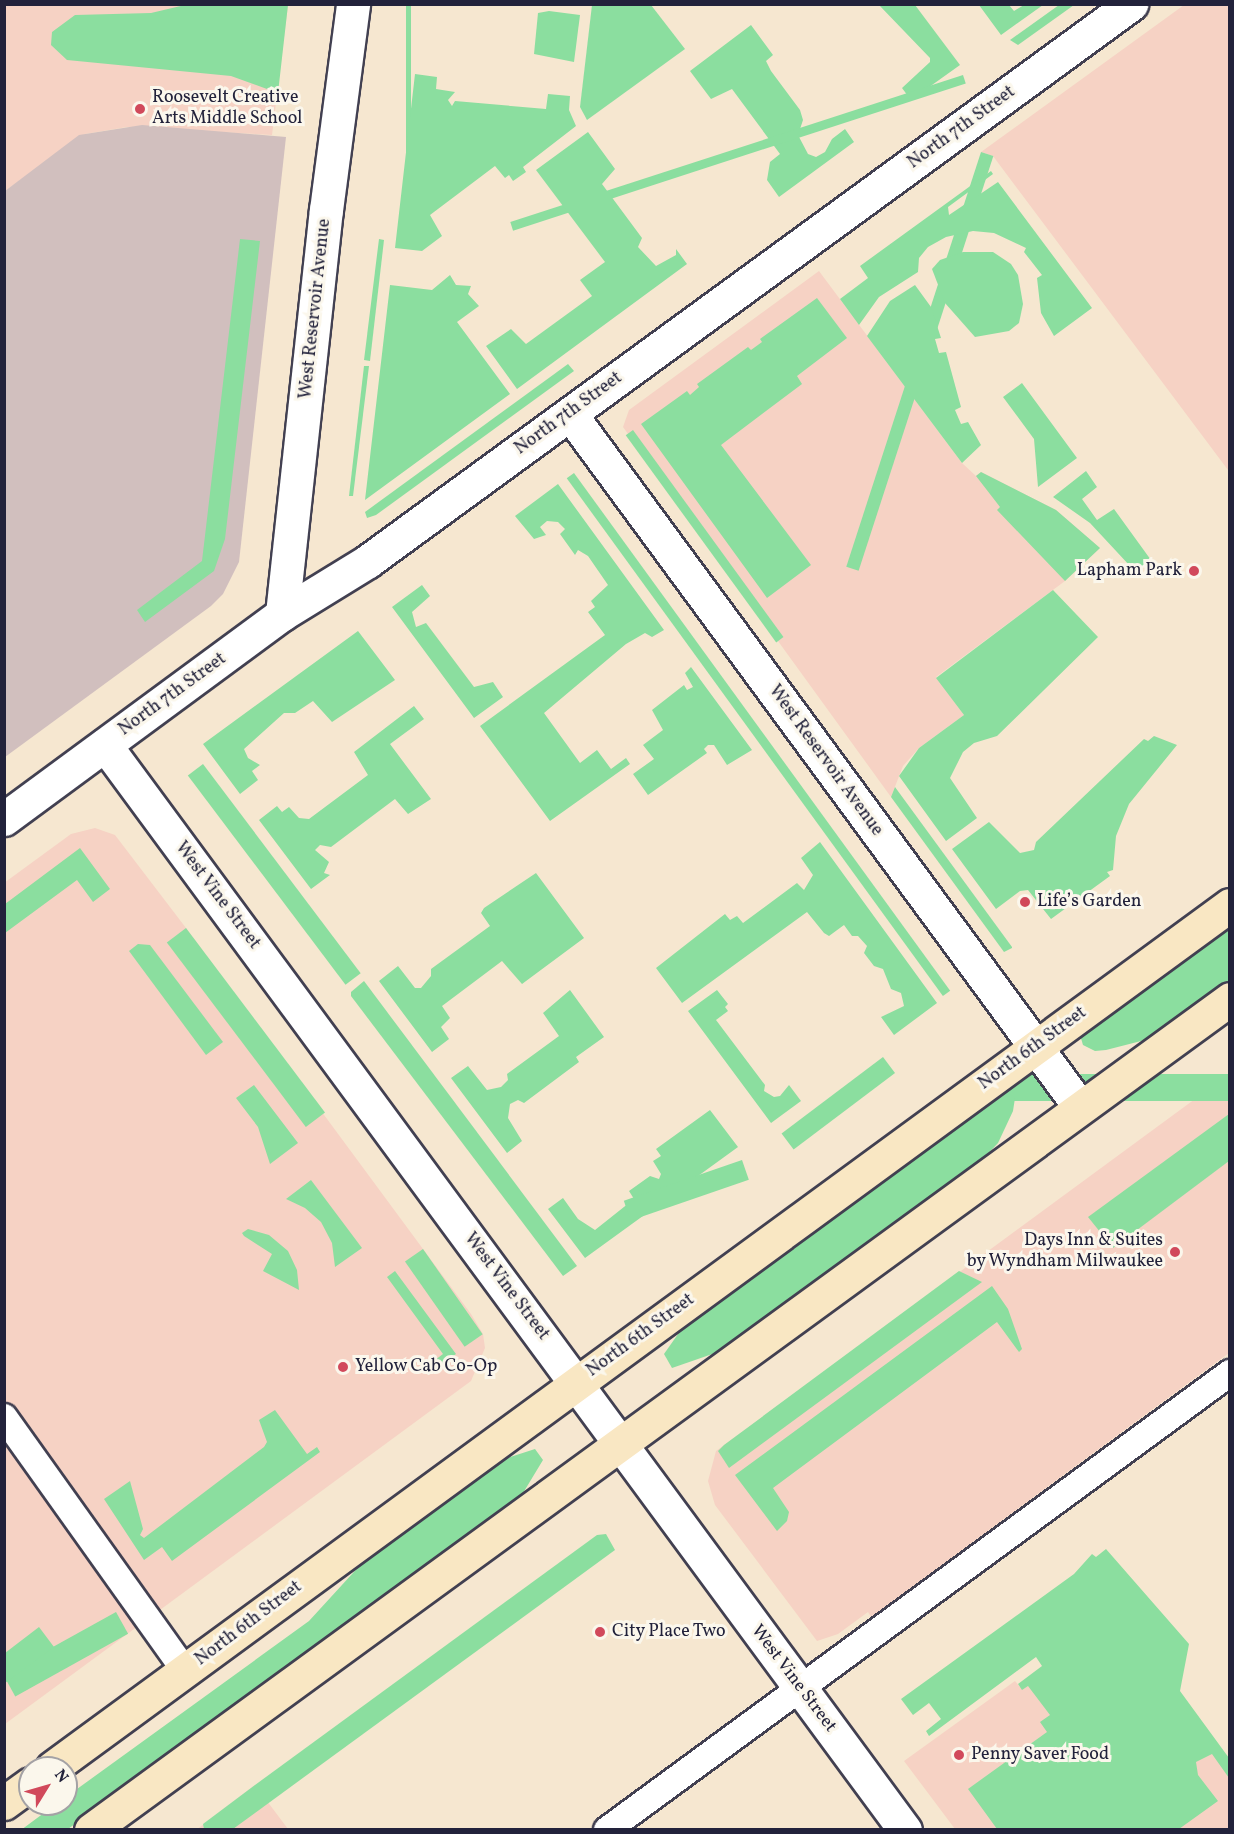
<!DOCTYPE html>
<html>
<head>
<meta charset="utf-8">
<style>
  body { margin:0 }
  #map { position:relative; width:1234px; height:1834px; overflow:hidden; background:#f6e7d0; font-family:Vollkorn,serif }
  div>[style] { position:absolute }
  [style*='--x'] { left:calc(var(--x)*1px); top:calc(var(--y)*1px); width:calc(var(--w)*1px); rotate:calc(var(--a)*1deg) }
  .built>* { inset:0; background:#f6d2c4 }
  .industrial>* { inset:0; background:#d1bfbe }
  .green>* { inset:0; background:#8bde9f; transform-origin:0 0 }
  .roads { filter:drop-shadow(2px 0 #424051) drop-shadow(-2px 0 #424051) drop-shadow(0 2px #424051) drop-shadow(0 -2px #424051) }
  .lane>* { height:26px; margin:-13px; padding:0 13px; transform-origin:13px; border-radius:13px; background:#fff }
  .street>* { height:33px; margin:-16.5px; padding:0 16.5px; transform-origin:16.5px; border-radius:16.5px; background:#fff }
  .secondary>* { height:33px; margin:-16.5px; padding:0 16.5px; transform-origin:16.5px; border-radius:16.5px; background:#f9e7c3 }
  .dots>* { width:16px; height:16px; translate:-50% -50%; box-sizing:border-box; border:3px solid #fbf7ec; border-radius:50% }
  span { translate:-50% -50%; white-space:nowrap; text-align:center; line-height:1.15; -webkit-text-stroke:6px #fbf7ec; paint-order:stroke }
  .poi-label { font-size:18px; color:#22223b }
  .left { translate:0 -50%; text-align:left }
  .right { translate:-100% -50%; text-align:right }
  .street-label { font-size:18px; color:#22223b }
  .frame { position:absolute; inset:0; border:6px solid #22223b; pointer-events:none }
  .north { position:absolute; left:18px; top:1756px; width:60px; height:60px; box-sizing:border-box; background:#fbf7ec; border:2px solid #a4a2a5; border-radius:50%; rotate:53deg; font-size:16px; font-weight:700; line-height:24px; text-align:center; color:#22223b }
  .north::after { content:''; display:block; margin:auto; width:21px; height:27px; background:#d1495b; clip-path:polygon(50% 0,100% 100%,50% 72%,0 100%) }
</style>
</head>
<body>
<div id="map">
  <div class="built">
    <div style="clip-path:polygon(5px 5px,288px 5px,272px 135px,127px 127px,85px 134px,5px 191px)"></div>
    <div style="clip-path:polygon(1184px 5px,1229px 5px,1228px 470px,993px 156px,981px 152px)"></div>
    <div style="clip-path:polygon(819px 271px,962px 463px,976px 476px,981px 472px,1056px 510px,1100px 548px,1065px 581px,936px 677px,964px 715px,919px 748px,903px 766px,891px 797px,623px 427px,629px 410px)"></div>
    <div style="clip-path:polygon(95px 828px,115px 835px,186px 928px,471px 1314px,483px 1334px,485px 1348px,471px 1381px,5px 1724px,4px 883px,71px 834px)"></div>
    <div style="clip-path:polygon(1229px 1074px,1229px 1353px,871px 1617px,868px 1612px,838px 1634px,817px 1641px,715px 1505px,708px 1481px,716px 1451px)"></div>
    <div style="clip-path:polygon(1109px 1621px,1229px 1774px,1229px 1829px,955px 1829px,904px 1761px,1015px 1681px,1020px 1687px)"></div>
    <div style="clip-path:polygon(255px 1785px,288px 1829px,196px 1830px)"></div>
  </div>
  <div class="industrial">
    <div style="clip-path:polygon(142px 125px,286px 137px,239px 562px,223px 594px,211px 606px,5px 757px,5px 191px,79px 135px)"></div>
  </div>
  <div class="green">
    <div style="clip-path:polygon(185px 5px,288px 5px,278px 93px,231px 76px,67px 60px,51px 45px,52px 32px,75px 15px,151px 13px)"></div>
    <div style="left:406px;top:5px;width:5px;height:228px"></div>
    <div style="clip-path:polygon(592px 5px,651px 5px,685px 49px,587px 120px,580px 107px)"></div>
    <div style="clip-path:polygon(879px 5px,915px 5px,960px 65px,911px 100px,902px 88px,930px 62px,930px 58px)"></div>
    <div style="clip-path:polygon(979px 5px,1009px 5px,1014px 11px,1024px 5px,1043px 5px,1001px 35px)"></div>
    <div style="clip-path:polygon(1059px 5px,1074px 5px,1018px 45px,1010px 40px)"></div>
    <div style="clip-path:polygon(549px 11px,580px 15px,574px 62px,534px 54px,538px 13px)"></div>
    <div style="clip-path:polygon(751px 25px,773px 55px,766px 61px,771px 71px,800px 110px,803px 120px,798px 135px,808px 154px,816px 157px,825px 152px,832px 139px,845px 129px,854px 142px,779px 197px,767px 180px,770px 162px,780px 154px,732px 89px,711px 99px,690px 71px)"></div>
    <div style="clip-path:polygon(415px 74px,437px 77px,436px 89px,455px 92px,448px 100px,452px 106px,455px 101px,546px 109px,548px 94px,570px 96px,569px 110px,576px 126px,523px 167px,526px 172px,513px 181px,509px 175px,505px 178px,495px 166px,430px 215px,442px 236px,422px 251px,395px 248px)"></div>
    <div style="left:963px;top:75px;width:9px;height:476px;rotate:72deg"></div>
    <div style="clip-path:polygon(588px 132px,615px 169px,602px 184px,642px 238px,638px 247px,656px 266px,676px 255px,676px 249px,687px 264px,517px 389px,486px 346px,511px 329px,526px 344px,592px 296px,580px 280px,605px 262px,536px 170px)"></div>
    <div style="left:981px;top:152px;width:13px;height:436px;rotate:18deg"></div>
    <div style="clip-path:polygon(991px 171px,993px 174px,948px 207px,949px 215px,998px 182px,1092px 308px,1054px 336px,1041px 313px,1037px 278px,1042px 275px,1024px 252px,1026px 248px,994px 233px,973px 231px,946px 237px,928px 247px,919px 258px,918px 272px,879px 297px,859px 325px,840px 299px,868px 278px,860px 266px)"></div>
    <div style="clip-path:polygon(240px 239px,260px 241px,225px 539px,214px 571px,145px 622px,137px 610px,202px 561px)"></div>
    <div style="clip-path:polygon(379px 239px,384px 240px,370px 361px,364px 360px)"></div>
    <div style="clip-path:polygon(963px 252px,993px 252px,1011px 264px,1018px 275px,1023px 304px,1019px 323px,1009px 331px,975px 337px,945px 303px,932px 269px,940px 260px)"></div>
    <div style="clip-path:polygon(450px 275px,456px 285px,471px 286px,468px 294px,479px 306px,457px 322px,510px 394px,365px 500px,390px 285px,432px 290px)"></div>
    <div style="clip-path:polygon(915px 285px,931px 307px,941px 338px,935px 339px,939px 353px,946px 352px,961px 407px,955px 410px,961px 424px,968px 422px,981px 445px,962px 463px,867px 336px,890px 301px)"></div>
    <div style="clip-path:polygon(817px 298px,847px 338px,797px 376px,802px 384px,721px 445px,811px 565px,767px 598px,641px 424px,687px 391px,690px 395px,699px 387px,697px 384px,748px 347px,751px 350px,762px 342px,760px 339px)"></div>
    <div style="clip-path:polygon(568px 364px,574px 371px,376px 515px,367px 518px,365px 512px)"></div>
    <div style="clip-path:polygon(364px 366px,369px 366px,353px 496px,349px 496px)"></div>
    <div style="clip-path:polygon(1022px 383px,1077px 458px,1038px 487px,1034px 439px,1003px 397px)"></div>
    <div style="left:633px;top:430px;width:256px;height:9px;rotate:54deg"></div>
    <div style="clip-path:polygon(1086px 471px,1097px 487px,1082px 499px,1097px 520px,1114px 509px,1156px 567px,1130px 566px,1090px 523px,1053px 497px)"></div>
    <div style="clip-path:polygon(981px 472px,1056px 510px,1100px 548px,1065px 581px,997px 510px,1000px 507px,976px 476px)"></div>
    <div style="left:574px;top:473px;width:640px;height:9px;rotate:54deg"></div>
    <div style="clip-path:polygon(558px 484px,664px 630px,652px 637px,645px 633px,626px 644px,544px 713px,580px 763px,597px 750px,611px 769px,626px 758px,630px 764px,550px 821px,480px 726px,605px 635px,588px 612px,595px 607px,591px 601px,608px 585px,588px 556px,578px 550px,575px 555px,560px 534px,565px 529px,558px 522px,547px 521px,540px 527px,546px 535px,534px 539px,515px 516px)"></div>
    <div style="clip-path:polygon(422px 585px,430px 596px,412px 612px,416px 627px,426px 623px,474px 687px,493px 682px,503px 697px,474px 718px,392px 607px)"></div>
    <div style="clip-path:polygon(1053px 590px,1098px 637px,997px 736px,974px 743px,963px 752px,950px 778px,977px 818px,946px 841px,899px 776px,919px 748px,964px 715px,936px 678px)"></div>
    <div style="clip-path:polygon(358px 631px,395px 680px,332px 722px,313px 701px,295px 713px,284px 713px,244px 749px,248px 758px,260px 765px,252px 771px,258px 780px,240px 794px,203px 744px)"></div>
    <div style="clip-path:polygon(691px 667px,752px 750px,727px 765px,714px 745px,708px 745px,704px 749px,707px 753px,648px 795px,633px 774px,654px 759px,643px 745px,663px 730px,652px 710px,684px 685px,687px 690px,693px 687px,685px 673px)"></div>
    <div style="clip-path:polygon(414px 706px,424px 719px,390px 744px,431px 799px,408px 814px,395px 799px,331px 847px,320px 845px,315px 850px,329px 862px,324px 873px,330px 875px,311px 889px,259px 820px,277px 806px,282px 812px,289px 807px,299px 818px,309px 819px,368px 775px,354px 752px)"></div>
    <div style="clip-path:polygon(1154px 736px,1177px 745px,1129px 804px,1116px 836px,1113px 870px,1107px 872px,1110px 876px,1051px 919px,1028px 890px,1020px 891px,996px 909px,952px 849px,989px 822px,1020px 853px,1034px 850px,1036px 842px,1144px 739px,1148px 741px)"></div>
    <div style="left:203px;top:764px;width:262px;height:19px;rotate:53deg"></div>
    <div style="clip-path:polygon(895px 787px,1012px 947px,1012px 948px,1004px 952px,891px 797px)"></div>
    <div style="clip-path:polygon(820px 842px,937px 1003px,894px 1035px,881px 1017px,904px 1006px,901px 993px,891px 989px,883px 969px,874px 966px,864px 953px,867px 946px,858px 936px,852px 936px,844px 925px,829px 936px,824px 933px,807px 912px,682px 1003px,656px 968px,725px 914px,730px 920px,737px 916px,743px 923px,797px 883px,804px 890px,813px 875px,801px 858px)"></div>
    <div style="clip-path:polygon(80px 848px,110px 889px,93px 902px,77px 880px,5px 933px,5px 904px)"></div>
    <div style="clip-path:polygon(536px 873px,584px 938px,522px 984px,502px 961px,442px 1006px,450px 1018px,441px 1027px,449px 1039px,432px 1052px,379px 981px,398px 966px,415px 988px,421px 988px,431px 976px,431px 969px,490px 926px,481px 913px,484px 908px)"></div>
    <div style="clip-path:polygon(1229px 921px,1229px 981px,1145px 1040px,1106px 1050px,1095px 1051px,1083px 1045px,1080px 1035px)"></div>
    <div style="left:186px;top:928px;width:231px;height:24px;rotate:53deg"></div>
    <div style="clip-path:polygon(138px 944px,150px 945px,223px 1042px,206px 1055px,129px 951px)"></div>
    <div style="clip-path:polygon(364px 981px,577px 1266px,563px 1276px,351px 996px,351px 992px)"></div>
    <div style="clip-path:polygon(570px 990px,604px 1037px,576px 1057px,579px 1062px,524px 1103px,518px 1100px,510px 1104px,508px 1118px,522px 1141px,507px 1153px,451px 1078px,468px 1066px,487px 1090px,501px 1087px,508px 1080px,507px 1074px,559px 1036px,543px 1013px)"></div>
    <div style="clip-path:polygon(717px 990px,728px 1004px,725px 1007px,728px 1011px,716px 1020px,765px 1085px,764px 1091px,774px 1097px,780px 1096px,789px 1085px,801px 1101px,771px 1123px,688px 1011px)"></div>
    <div style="left:883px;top:1057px;width:20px;height:127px;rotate:53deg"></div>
    <div style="left:1229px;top:1074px;width:27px;height:228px;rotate:90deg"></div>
    <div style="clip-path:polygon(254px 1085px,298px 1143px,270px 1164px,258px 1127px,236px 1098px)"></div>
    <div style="clip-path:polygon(1004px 1090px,1015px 1098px,1013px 1111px,998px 1143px,983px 1159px,721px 1351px,672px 1368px,664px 1354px,690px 1317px)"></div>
    <div style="clip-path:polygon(710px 1110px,738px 1147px,585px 1258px,548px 1209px,563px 1198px,578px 1219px,595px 1230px,634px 1199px,629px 1191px,650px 1176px,659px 1179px,661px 1174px,653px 1161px,661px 1156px,656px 1149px)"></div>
    <div style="clip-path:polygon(1229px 1114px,1229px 1161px,1113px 1248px,1088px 1217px)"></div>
    <div style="left:742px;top:1160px;width:21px;height:125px;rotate:71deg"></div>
    <div style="clip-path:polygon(311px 1180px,362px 1248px,335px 1267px,332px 1243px,321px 1222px,305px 1208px,286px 1199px)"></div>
    <div style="clip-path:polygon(248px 1229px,269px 1235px,288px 1251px,297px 1270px,299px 1290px,263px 1271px,272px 1254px,244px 1236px,242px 1233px)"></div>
    <div style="left:423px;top:1249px;width:104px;height:22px;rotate:55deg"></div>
    <div style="clip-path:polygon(395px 1271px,456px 1354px,435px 1369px,431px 1363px,443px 1354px,387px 1277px)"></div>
    <div style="clip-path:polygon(959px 1271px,982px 1282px,729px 1468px,718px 1451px,724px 1445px)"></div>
    <div style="clip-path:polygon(992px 1286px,1008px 1309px,1022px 1349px,1019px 1352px,997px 1322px,773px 1488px,789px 1512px,787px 1521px,777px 1531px,735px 1475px)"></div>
    <div style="clip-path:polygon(275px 1410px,307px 1454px,317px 1447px,320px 1452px,172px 1561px,162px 1547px,144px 1560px,104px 1499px,130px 1481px,143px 1529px,140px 1535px,144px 1538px,264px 1447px,267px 1442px,259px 1420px)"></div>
    <div style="clip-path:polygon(535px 1449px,543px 1460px,520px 1498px,68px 1829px,21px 1830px,56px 1804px,66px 1804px,66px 1797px,309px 1621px,374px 1550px,492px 1463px)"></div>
    <div style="clip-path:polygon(606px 1534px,615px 1550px,233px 1829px,204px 1829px,203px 1824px,255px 1785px,597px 1535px)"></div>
    <div style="clip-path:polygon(1106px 1549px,1189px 1644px,1180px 1691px,1229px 1758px,1229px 1778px,1212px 1754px,1196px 1762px,1198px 1775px,1218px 1801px,1179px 1829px,997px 1829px,968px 1789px,1047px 1732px,1040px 1722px,1050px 1715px,1028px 1686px,1022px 1690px,1018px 1684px,1042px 1666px,1036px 1657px,929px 1736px,926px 1731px,941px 1719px,929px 1703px,913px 1715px,901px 1699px,1074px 1574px,1092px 1554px,1096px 1557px)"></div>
    <div style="left:116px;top:1612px;width:25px;height:129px;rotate:61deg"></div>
    <div style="clip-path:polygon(39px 1627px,54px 1647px,5px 1683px,5px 1653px)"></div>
  </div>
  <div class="roads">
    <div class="lane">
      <div style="--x:4;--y:1417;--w:312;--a:54.5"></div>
      <div style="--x:607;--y:1830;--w:773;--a:-36.26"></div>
    </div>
    <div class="street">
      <div style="--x:570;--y:414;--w:860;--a:53.65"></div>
      <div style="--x:282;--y:614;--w:406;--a:-83.8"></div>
      <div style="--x:326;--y:210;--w:208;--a:-82.5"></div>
      <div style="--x:105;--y:745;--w:1348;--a:53.6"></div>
      <div style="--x:4;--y:819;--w:345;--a:-36.4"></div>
      <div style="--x:282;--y:614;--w:101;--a:-31.6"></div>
      <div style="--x:368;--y:561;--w:945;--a:-36.13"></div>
    </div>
    <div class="secondary">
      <div style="--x:52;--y:1768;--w:1460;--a:-36.23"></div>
      <div style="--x:4;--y:1803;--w:32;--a:-36"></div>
      <div style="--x:91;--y:1830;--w:1410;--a:-36.11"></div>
    </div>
  </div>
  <div class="dots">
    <div style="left:140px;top:109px;background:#d1495b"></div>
    <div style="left:1194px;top:571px;background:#d1495b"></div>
    <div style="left:1025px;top:902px;background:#d1495b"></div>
    <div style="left:1175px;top:1252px;background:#d1495b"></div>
    <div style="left:343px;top:1367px;background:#d1495b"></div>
    <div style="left:600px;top:1632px;background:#d1495b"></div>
    <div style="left:959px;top:1755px;background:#d1495b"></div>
  </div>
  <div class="poi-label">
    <span class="left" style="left:152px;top:109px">Roosevelt Creative<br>Arts Middle School</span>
    <span class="right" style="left:1182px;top:571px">Lapham Park</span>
    <span class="left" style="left:1037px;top:902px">Life’s Garden</span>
    <span class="right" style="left:1163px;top:1252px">Days Inn &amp; Suites<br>by Wyndham Milwaukee</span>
    <span class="left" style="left:355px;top:1367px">Yellow Cab Co-Op</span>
    <span class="left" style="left:612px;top:1632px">City Place Two</span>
    <span class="left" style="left:971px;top:1755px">Penny Saver Food</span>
  </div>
  <div class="street-label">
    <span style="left:962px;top:128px;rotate:-36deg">North 7th Street</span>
    <span style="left:316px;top:309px;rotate:-84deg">West Reservoir Avenue</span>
    <span style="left:569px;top:414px;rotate:-36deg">North 7th Street</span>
    <span style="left:173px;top:695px;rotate:-36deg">North 7th Street</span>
    <span style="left:825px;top:761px;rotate:54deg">West Reservoir Avenue</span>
    <span style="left:217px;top:896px;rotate:53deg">West Vine Street</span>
    <span style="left:1033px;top:1049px;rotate:-36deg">North 6th Street</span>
    <span style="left:506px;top:1287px;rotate:53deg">West Vine Street</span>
    <span style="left:641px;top:1336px;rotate:-36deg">North 6th Street</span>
    <span style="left:249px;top:1624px;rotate:-37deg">North 6th Street</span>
    <span style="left:793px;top:1679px;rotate:53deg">West Vine Street</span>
  </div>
  <div class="frame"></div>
  <div class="north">N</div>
</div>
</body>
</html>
